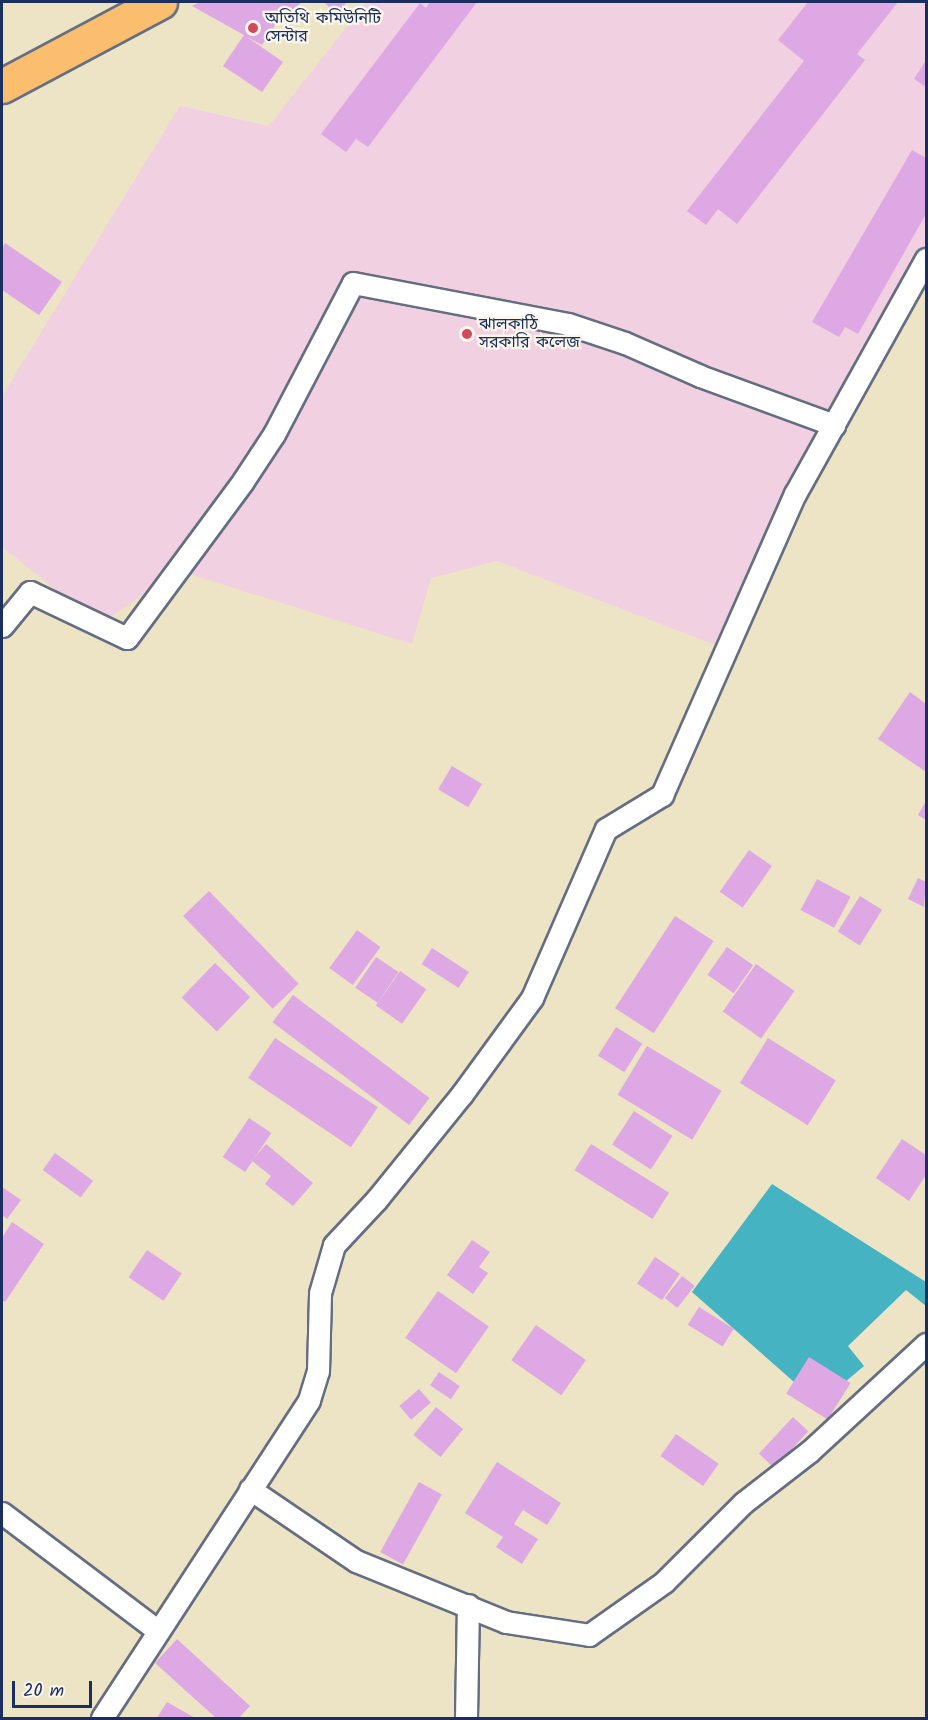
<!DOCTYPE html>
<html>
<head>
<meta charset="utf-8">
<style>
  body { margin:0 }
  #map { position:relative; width:928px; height:1720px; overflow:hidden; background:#ede4c5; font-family:Kalam,"Noto Sans Bengali",sans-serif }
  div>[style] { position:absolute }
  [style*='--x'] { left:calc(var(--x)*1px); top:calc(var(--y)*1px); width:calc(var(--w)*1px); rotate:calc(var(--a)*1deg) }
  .built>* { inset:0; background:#f1d0e2 }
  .water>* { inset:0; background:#46b3c3 }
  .building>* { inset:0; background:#dda8e3; transform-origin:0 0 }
  .roads { filter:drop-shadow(2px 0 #646e82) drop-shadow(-2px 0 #646e82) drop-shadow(0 2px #646e82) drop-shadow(0 -2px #646e82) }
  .minor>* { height:21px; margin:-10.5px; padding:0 10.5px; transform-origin:10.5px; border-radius:10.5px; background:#fff }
  .trunk>* { height:33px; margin:-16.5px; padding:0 16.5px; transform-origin:16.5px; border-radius:16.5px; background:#fabe6e }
  .dots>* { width:16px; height:16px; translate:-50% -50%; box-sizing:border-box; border:3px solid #fbf7ec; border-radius:50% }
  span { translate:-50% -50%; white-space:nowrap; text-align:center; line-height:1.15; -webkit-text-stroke:4.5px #fbf7ec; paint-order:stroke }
  .poi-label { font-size:16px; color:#1b2f5e }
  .left { translate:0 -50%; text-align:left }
  .frame { position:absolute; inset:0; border:3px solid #1b2f5e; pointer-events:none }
  .scale { position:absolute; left:12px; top:1681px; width:80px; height:27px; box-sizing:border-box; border:3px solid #1b2f5e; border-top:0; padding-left:8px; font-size:18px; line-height:21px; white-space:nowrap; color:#1b2f5e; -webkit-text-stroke:4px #fbf7ec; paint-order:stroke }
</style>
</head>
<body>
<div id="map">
  <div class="built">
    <div style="clip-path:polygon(366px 2px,926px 2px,926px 271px,726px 649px,497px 561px,431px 578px,412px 644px,177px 570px,100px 625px,2px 547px,2px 396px,180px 106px,269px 126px)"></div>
  </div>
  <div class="water">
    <div style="clip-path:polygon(772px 1184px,926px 1282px,926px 1306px,906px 1290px,848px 1346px,864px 1366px,819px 1404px,692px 1292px)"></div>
  </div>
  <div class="building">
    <div style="clip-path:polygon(200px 2px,302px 2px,278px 21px,262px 45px,247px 37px,283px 62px,262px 92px,223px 66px,244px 35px,192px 6px)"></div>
    <div style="clip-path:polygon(324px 2px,347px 2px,336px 14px)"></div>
    <div style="clip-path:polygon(430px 2px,477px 2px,368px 147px,356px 139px,346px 152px,321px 134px,420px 3px,426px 8px)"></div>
    <div style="clip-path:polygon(808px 2px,898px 2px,857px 54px,865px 60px,737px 224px,718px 209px,706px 225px,687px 211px,804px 61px,778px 40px)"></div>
    <div style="clip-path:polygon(926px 60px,926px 87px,914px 79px)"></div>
    <div style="clip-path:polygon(912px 150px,926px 158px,926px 214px,858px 334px,845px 327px,839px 337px,812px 322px)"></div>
    <div style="clip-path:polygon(5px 243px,62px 282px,39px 315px,2px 290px,2px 248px)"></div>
    <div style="clip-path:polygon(910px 692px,926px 704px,926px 772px,878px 739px)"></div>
    <div style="left:452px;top:766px;width:35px;height:27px;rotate:31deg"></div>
    <div style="clip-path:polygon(926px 801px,926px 820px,918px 815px)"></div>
    <div style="left:749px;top:850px;width:28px;height:51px;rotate:35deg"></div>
    <div style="clip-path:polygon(918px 878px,926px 882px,924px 907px,908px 899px)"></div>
    <div style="left:817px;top:879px;width:38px;height:35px;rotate:28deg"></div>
    <div style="left:209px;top:891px;width:129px;height:36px;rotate:46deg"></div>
    <div style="left:860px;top:896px;width:26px;height:42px;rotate:32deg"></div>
    <div style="left:675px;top:916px;width:46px;height:110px;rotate:33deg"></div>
    <div style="left:357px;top:930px;width:29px;height:47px;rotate:36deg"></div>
    <div style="left:727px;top:947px;width:32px;height:34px;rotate:35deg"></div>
    <div style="left:432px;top:948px;width:44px;height:19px;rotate:33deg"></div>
    <div style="left:376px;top:957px;width:27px;height:37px;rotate:34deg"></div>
    <div style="left:215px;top:963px;width:49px;height:48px;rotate:44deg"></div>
    <div style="left:756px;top:964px;width:47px;height:58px;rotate:35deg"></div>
    <div style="left:400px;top:971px;width:32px;height:42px;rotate:35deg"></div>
    <div style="left:293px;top:995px;width:171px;height:34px;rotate:37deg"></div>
    <div style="left:616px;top:1027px;width:31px;height:34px;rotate:32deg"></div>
    <div style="left:275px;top:1038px;width:124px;height:48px;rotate:34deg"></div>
    <div style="left:768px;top:1038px;width:80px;height:53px;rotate:32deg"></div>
    <div style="left:647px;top:1046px;width:87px;height:57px;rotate:31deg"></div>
    <div style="left:634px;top:1111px;width:46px;height:40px;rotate:33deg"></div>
    <div style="left:249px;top:1118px;width:27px;height:47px;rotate:34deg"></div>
    <div style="clip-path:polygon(902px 1139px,926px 1155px,926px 1175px,909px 1201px,876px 1178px)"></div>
    <div style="clip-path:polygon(266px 1144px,313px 1183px,293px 1206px,265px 1184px,271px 1176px,252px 1161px)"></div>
    <div style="left:591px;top:1144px;width:92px;height:31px;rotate:32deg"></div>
    <div style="left:55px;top:1153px;width:47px;height:21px;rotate:36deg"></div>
    <div style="clip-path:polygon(2px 1187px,21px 1200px,7px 1219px,2px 1215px)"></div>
    <div style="clip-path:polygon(12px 1222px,44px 1244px,5px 1302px,2px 1300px,2px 1238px)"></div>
    <div style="clip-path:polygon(472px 1240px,490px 1252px,479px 1267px,488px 1273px,473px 1294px,447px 1275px)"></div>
    <div style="left:147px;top:1250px;width:42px;height:33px;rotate:34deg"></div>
    <div style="left:655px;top:1257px;width:30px;height:32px;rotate:34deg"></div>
    <div style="left:682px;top:1276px;width:16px;height:28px;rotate:38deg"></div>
    <div style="left:438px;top:1291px;width:62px;height:57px;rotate:35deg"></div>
    <div style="left:699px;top:1307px;width:41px;height:21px;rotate:32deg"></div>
    <div style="left:536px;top:1325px;width:61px;height:43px;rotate:35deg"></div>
    <div style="left:809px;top:1357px;width:49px;height:43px;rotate:32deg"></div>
    <div style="left:439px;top:1372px;width:25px;height:16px;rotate:34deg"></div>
    <div style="left:419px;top:1389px;width:18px;height:26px;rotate:49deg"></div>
    <div style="left:436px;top:1407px;width:35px;height:36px;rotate:39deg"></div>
    <div style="left:793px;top:1417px;width:21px;height:50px;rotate:43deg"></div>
    <div style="left:676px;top:1434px;width:52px;height:27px;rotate:35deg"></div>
    <div style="clip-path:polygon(497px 1462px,561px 1503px,547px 1525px,523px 1510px,514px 1524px,538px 1539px,522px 1564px,496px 1547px,503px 1537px,465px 1513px)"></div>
    <div style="left:419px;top:1482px;width:26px;height:80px;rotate:29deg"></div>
    <div style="clip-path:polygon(177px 1639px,250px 1706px,239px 1718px,216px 1718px,155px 1663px)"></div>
    <div style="clip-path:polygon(167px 1702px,195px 1718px,157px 1718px)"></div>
  </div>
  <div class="roads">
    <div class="minor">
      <div style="--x:2;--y:626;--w:44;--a:-50.5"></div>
      <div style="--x:30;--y:592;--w:107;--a:25.4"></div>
      <div style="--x:127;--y:638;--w:195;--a:-53.5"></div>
      <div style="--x:243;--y:481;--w:56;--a:-56.6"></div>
      <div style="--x:274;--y:434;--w:170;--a:-62.4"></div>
      <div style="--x:353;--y:283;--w:219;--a:10.8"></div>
      <div style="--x:568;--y:324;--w:60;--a:18.4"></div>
      <div style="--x:625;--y:343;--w:82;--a:23.7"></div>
      <div style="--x:700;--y:376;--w:143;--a:20.1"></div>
      <div style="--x:250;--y:1489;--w:128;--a:34.2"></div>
      <div style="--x:356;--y:1561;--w:162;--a:22.1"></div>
      <div style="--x:506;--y:1622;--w:84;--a:8.9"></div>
      <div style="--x:589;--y:1635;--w:92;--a:-35.2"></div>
      <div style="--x:664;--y:1582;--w:112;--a:-45"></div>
      <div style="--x:743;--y:1503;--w:85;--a:-37.8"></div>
      <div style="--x:810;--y:1451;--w:158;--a:-42.7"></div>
      <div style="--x:2;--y:1513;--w:196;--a:37.1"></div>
      <div style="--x:102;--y:1718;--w:379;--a:-56.9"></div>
      <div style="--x:309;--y:1400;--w:30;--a:-73"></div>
      <div style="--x:318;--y:1371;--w:78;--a:-88.5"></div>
      <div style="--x:320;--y:1293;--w:50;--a:-73.7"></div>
      <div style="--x:334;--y:1245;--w:63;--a:-46.9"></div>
      <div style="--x:377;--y:1199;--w:135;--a:-51"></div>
      <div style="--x:462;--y:1094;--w:119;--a:-53.9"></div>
      <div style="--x:532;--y:998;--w:184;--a:-66.4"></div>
      <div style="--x:606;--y:829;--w:66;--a:-31.3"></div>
      <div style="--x:662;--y:795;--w:329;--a:-66.2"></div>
      <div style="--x:795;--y:494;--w:269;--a:-60.9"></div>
      <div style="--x:466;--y:1718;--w:113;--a:-89"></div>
    </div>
    <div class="trunk">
      <div style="--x:2;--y:86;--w:179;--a:-28"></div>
    </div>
  </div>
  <div class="dots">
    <div style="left:253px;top:28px;background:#d1495b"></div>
    <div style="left:467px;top:334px;background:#d1495b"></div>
  </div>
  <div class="poi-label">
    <span class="left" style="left:265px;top:28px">অতিথি কমিউনিটি<br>সেন্টার</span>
    <span class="left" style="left:479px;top:334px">ঝালকাঠি<br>সরকারি কলেজ</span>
  </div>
  <div class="frame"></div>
  <div class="scale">20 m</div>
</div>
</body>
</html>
